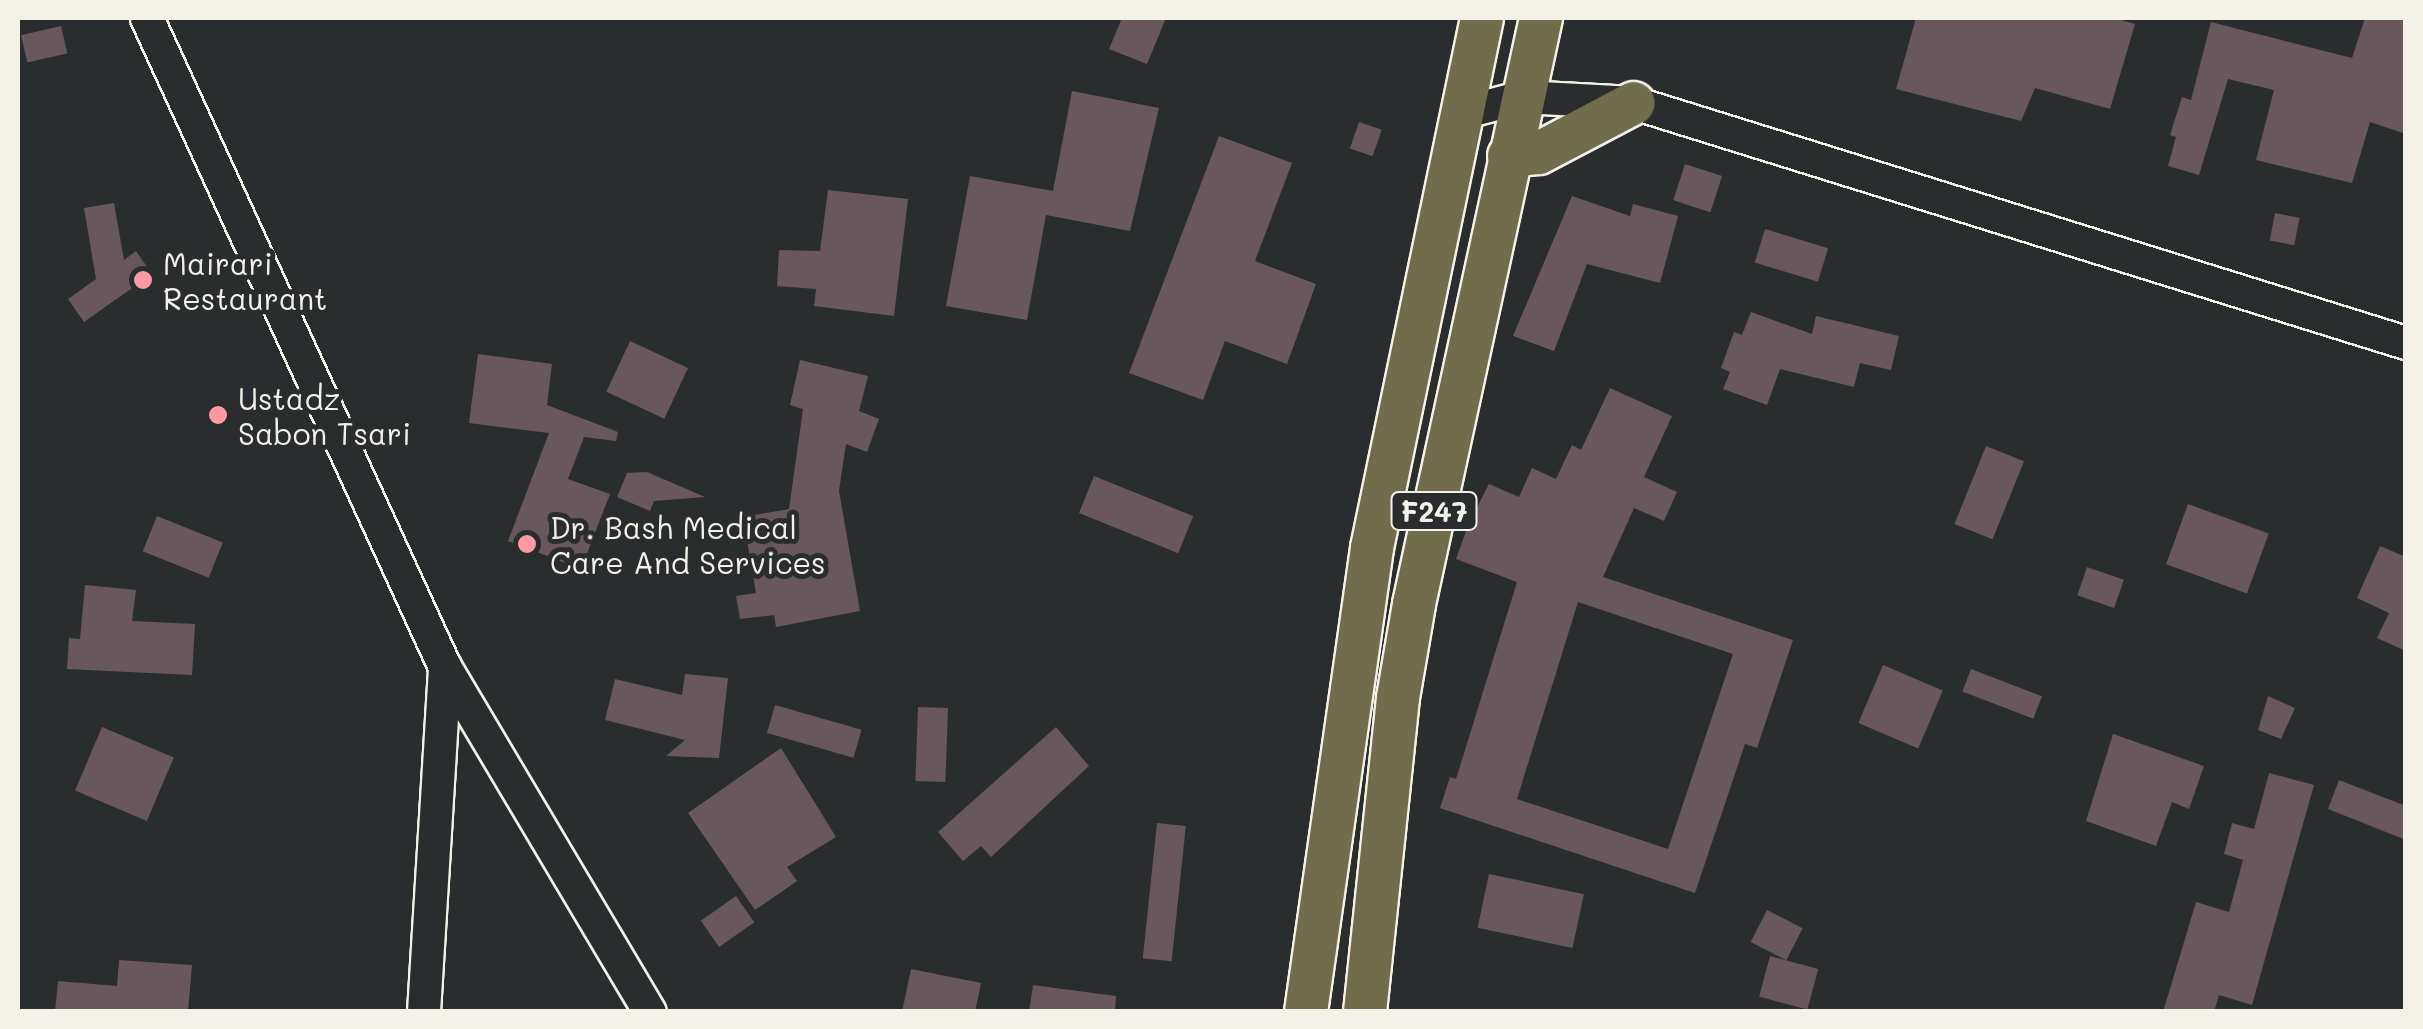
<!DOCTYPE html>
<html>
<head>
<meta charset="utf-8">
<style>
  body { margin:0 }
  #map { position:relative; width:2423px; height:1029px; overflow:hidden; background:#2a2d2e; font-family:Mali,sans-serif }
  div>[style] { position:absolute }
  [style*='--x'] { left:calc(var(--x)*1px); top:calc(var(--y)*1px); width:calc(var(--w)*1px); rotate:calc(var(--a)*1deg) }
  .building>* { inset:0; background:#69575e; transform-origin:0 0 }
  .roads { filter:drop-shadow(2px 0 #f4f1e8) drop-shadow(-2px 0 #f4f1e8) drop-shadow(0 2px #f4f1e8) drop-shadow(0 -2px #f4f1e8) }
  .minor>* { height:32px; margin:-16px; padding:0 16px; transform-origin:16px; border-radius:16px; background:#2a2d2e }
  .major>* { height:42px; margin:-21px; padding:0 21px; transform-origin:21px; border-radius:21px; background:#716c4b }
  .dots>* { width:28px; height:28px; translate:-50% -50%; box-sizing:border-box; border:5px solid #2a2d2e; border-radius:50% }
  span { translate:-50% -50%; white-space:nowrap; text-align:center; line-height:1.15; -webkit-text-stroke:10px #2a2d2e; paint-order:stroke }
  .shield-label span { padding:2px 8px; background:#2a2d2e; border:2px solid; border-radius:8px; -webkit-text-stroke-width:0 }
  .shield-label { font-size:28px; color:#f4f1e8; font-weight:700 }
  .poi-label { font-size:30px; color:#f4f1e8 }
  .left { translate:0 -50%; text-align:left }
  .frame { position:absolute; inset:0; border:20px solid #f4f1e8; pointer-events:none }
</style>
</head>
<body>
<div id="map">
  <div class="building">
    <div style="clip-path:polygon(1122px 18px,1166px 18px,1147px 64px,1109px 49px)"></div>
    <div style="clip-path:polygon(1916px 18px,2113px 18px,2135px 24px,2110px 109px,2035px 88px,2021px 121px,1896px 89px)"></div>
    <div style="clip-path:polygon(2365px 18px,2406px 18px,2406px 134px,2370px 122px,2352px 183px,2256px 160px,2274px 90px,2228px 79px,2199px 175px,2168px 166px,2176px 137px,2170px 135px,2182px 97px,2191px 100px,2211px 22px,2352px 58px)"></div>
    <div style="left:61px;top:26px;width:28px;height:41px;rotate:77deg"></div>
    <div style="clip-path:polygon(1072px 91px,1159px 108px,1130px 231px,1046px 215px,1027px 320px,946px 306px,970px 176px,1053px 191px)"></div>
    <div style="left:1359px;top:122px;width:24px;height:28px;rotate:19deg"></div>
    <div style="clip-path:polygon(1219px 136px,1292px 163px,1255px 261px,1316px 284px,1287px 364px,1225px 341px,1203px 400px,1129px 373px)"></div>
    <div style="left:1685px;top:164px;width:39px;height:38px;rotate:18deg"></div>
    <div style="clip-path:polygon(828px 190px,908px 199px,894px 316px,814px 306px,816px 289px,777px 286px,779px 250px,820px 251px)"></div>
    <div style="clip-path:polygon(1572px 196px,1630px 216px,1633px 204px,1678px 216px,1660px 283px,1587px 264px,1554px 351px,1513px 336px)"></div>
    <div style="clip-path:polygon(114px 203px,124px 260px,136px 251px,152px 274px,84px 322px,68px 299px,96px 279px,84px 208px)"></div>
    <div style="left:2275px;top:213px;width:25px;height:28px;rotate:11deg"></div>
    <div style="left:1765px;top:229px;width:66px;height:35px;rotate:17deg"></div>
    <div style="clip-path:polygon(1751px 312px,1812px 334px,1816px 316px,1899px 336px,1891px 370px,1860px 363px,1854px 387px,1780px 369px,1767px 405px,1723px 389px,1730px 372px,1721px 368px,1734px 332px,1742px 335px)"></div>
    <div style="left:630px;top:341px;width:64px;height:56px;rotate:25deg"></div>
    <div style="clip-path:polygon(478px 354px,552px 364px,547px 405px,618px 432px,616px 441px,584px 437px,568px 479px,610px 494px,581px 569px,508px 541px,549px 433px,469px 423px)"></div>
    <div style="clip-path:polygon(800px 360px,868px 376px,859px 411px,879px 419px,867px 452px,846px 444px,839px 491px,860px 611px,776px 627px,774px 615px,740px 619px,736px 596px,756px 593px,743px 517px,789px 509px,803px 409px,790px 405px)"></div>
    <div style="clip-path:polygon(evenodd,1610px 388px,1672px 416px,1644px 477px,1677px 492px,1664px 521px,1634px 508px,1603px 577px,1793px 640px,1757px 748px,1745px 744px,1695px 893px,1440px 808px,1450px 777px,1456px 779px,1517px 582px,1456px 559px,1469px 523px,1489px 484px,1519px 497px,1532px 468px,1556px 479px,1572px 445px,1581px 450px,1610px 388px,1578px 602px,1733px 654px,1668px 849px,1517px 799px,1578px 602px)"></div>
    <div style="left:1986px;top:446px;width:41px;height:84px;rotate:22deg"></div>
    <div style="clip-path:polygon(647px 472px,705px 497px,654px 501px,650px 511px,617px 497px,627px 473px)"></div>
    <div style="left:1094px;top:476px;width:107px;height:40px;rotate:22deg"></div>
    <div style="left:2188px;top:504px;width:86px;height:64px;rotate:20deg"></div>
    <div style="left:157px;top:516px;width:71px;height:38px;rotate:22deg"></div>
    <div style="clip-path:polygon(2380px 546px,2406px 557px,2406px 651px,2377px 638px,2389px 613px,2357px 598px)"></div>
    <div style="left:2087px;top:567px;width:39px;height:30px;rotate:19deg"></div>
    <div style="clip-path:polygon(85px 585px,136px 590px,132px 621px,195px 624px,192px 675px,67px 669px,69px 638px,80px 639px)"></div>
    <div style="left:1883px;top:665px;width:65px;height:63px;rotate:23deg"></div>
    <div style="left:1971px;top:669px;width:76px;height:24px;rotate:21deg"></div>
    <div style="clip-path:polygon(685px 674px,728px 678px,719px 758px,666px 756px,685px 740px,605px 720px,615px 679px,682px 695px)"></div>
    <div style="clip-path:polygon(2268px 696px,2295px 708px,2281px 739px,2258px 730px)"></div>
    <div style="left:775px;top:705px;width:90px;height:29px;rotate:16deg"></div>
    <div style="left:918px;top:707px;width:30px;height:74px;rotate:2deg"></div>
    <div style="left:102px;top:727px;width:78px;height:69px;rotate:23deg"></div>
    <div style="clip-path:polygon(1056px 727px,1089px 766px,991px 857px,981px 846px,963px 861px,938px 832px)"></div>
    <div style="clip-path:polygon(2113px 734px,2204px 766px,2189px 809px,2172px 802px,2156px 846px,2086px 821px)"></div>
    <div style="clip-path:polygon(781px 748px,836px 837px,787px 867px,797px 881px,755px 910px,688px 813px)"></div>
    <div style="clip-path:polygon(2269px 773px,2314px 785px,2252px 1005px,2219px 995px,2214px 1012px,2163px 1012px,2196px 902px,2229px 912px,2243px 860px,2224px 854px,2232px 823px,2254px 829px)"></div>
    <div style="clip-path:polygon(2339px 780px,2406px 806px,2406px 840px,2328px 809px)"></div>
    <div style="left:1157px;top:823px;width:29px;height:136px;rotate:6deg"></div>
    <div style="left:1489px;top:874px;width:97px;height:55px;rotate:12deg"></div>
    <div style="left:736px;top:896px;width:32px;height:43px;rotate:55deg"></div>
    <div style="left:1767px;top:910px;width:40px;height:36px;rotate:27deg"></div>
    <div style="left:1770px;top:956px;width:50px;height:42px;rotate:15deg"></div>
    <div style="clip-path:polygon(119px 960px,192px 965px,188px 1012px,55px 1012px,58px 981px,117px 986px)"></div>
    <div style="clip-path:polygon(911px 969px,981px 983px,975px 1012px,902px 1012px)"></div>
    <div style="clip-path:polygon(1033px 985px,1116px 996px,1115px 1012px,1029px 1012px)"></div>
  </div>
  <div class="roads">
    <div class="minor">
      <div style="--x:147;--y:18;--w:714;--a:65.34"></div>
      <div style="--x:445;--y:667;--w:401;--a:59.3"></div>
      <div style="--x:1458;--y:114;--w:67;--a:-14.7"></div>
      <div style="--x:1523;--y:97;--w:111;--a:3.1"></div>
      <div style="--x:1634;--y:103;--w:808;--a:17.27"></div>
      <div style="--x:424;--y:1012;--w:346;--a:-86.5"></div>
    </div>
    <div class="major">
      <div style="--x:1509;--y:156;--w:30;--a:-6"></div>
      <div style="--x:1539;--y:153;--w:107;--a:-27.8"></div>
      <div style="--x:1306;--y:1012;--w:469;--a:-81.9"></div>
      <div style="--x:1372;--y:548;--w:541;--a:-78.27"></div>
      <div style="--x:1365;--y:1012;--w:316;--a:-84"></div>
      <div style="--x:1398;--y:698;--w:95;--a:-80.3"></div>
      <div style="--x:1414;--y:604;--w:600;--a:-77.77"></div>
    </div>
  </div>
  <div class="dots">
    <div style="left:143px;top:280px;background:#ff9aa2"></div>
    <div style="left:218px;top:415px;background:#ff9aa2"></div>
    <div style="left:527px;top:544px;background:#ff9aa2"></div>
  </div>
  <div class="shield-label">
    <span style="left:1434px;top:511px">F247</span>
  </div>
  <div class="poi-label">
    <span class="left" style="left:163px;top:280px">Mairari<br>Restaurant</span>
    <span class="left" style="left:238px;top:415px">Ustadz<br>Sabon Tsari</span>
    <span class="left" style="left:550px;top:544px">Dr. Bash Medical<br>Care And Services</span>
  </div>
  <div class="frame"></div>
</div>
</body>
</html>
